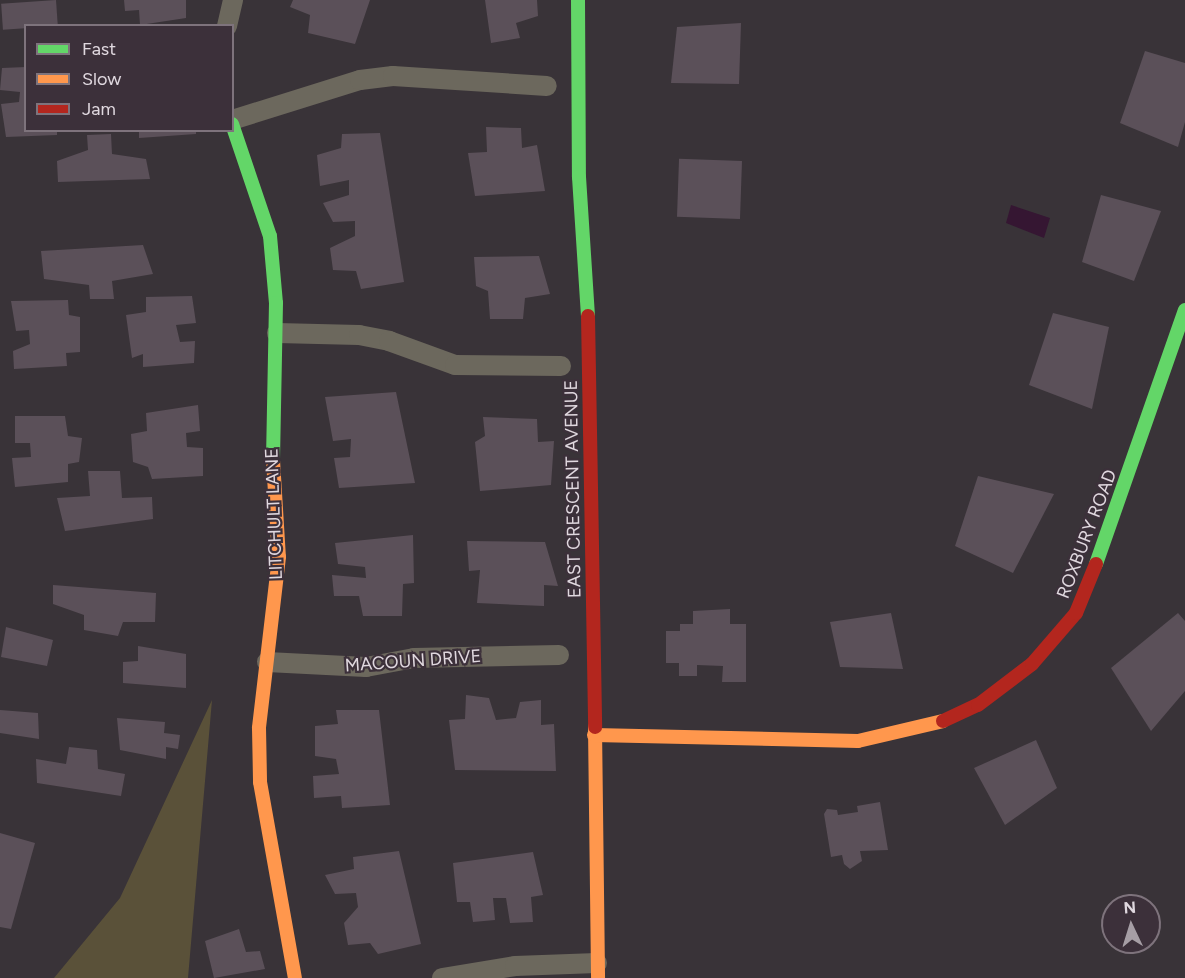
<!DOCTYPE html>
<html>
<head>
<meta charset="utf-8">
<style>
  body { margin:0 }
  #map { position:relative; width:1185px; height:978px; overflow:hidden; background:#393338; font-family:Figtree,sans-serif }
  div>[style] { position:absolute }
  [style*='--x'] { left:calc(var(--x)*1px); top:calc(var(--y)*1px); width:calc(var(--w)*1px); rotate:calc(var(--a)*1deg) }
  .green>* { inset:0; background:#5a5139 }
  .water>* { inset:0; background:#351632 }
  .building>* { inset:0; background:#5b5059; transform-origin:0 0 }
  .street>* { height:20px; margin:-10px; padding:0 10px; transform-origin:10px; border-radius:10px; background:#6c685d }
  .fast>* { height:14px; margin:-7px; padding:0 7px; transform-origin:7px; border-radius:7px; background:#63d668 }
  .slow>* { height:14px; margin:-7px; padding:0 7px; transform-origin:7px; border-radius:7px; background:#ff974d }
  .jam>* { height:14px; margin:-7px; padding:0 7px; transform-origin:7px; border-radius:7px; background:#b3261e }
  span { translate:-50% -50%; white-space:nowrap; text-align:center; line-height:1.15; -webkit-text-stroke:4.5px #3c303a; paint-order:stroke }
  .street-label { font-size:18px; color:#e0d8df }
  .legend { position:absolute; left:24px; top:24px; width:210px; height:108px; box-sizing:border-box; background:#3c303a; border:2px solid #7e737c; margin:0; padding:8px 10px; list-style:none; font-size:18px; color:#e0d8df }
  .legend li { display:flex; align-items:center; gap:12px; height:30px }
  .legend b { width:30px; border:2px solid #7e737c }
  .north { position:absolute; left:1101px; top:894px; width:60px; height:60px; box-sizing:border-box; background:#3c303a; border:2px solid #7e737c; border-radius:50%; rotate:356deg; font-size:16px; font-weight:700; line-height:24px; text-align:center; color:#e0d8df }
  .north::after { content:''; display:block; margin:auto; width:21px; height:27px; background:#a69ea5; clip-path:polygon(50% 0,100% 100%,50% 72%,0 100%) }
</style>
</head>
<body>
<div id="map">
  <div class="green">
    <div style="clip-path:polygon(212px 700px,188px 978px,54px 978px,120px 898px)"></div>
  </div>
  <div class="water">
    <div style="clip-path:polygon(1011px 205px,1050px 218px,1044px 238px,1006px 223px)"></div>
  </div>
  <div class="building">
    <div style="left:56px;top:0;width:26px;height:55px;rotate:86deg"></div>
    <div style="clip-path:polygon(124px 0,186px 0,186px 18px,140px 25px,139px 10px,125px 11px)"></div>
    <div style="clip-path:polygon(293px 0,370px 0,355px 44px,308px 33px,310px 15px,290px 7px)"></div>
    <div style="clip-path:polygon(485px 0,537px 0,538px 16px,516px 23px,520px 38px,491px 43px)"></div>
    <div style="clip-path:polygon(741px 23px,739px 84px,671px 83px,677px 27px)"></div>
    <div style="clip-path:polygon(1145px 51px,1185px 63px,1185px 122px,1178px 147px,1120px 123px)"></div>
    <div style="clip-path:polygon(26px 67px,26px 130px,57px 130px,57px 135px,6px 137px,1px 104px,19px 102px,20px 92px,0 90px,2px 68px)"></div>
    <div style="clip-path:polygon(486px 127px,521px 128px,522px 148px,537px 145px,545px 191px,475px 196px,468px 153px,487px 152px)"></div>
    <div style="clip-path:polygon(139px 130px,196px 130px,196px 134px,139px 138px)"></div>
    <div style="clip-path:polygon(380px 133px,404px 282px,361px 289px,356px 271px,333px 270px,330px 248px,355px 236px,355px 221px,333px 222px,323px 203px,349px 195px,349px 180px,320px 186px,317px 155px,341px 148px,342px 134px)"></div>
    <div style="clip-path:polygon(111px 134px,112px 154px,146px 159px,150px 179px,58px 182px,57px 161px,88px 150px,87px 135px)"></div>
    <div style="left:742px;top:161px;width:58px;height:63px;rotate:92deg"></div>
    <div style="clip-path:polygon(1101px 195px,1161px 211px,1134px 281px,1082px 262px)"></div>
    <div style="clip-path:polygon(143px 245px,153px 274px,112px 281px,114px 299px,90px 299px,89px 285px,44px 279px,41px 251px)"></div>
    <div style="clip-path:polygon(539px 256px,550px 294px,525px 298px,523px 319px,490px 319px,488px 291px,476px 286px,474px 257px)"></div>
    <div style="clip-path:polygon(192px 296px,196px 323px,176px 325px,180px 342px,195px 341px,194px 363px,143px 367px,143px 354px,132px 358px,126px 315px,146px 312px,146px 297px)"></div>
    <div style="clip-path:polygon(68px 300px,69px 315px,80px 317px,80px 352px,66px 353px,67px 366px,14px 369px,13px 351px,30px 344px,29px 330px,16px 331px,11px 301px)"></div>
    <div style="clip-path:polygon(1053px 313px,1109px 327px,1092px 409px,1029px 385px)"></div>
    <div style="clip-path:polygon(396px 392px,415px 483px,339px 488px,334px 458px,350px 457px,351px 439px,333px 441px,325px 397px)"></div>
    <div style="clip-path:polygon(198px 405px,200px 431px,186px 433px,187px 447px,203px 448px,203px 476px,152px 479px,148px 467px,133px 462px,131px 434px,147px 431px,146px 413px)"></div>
    <div style="clip-path:polygon(15px 416px,65px 416px,68px 436px,82px 438px,79px 462px,68px 464px,68px 482px,15px 487px,12px 458px,31px 457px,30px 443px,15px 443px)"></div>
    <div style="clip-path:polygon(483px 417px,537px 419px,538px 442px,554px 441px,551px 485px,480px 491px,475px 442px,485px 436px)"></div>
    <div style="clip-path:polygon(88px 471px,120px 471px,122px 498px,152px 497px,153px 519px,65px 531px,57px 498px,90px 496px)"></div>
    <div style="clip-path:polygon(978px 476px,1054px 494px,1013px 573px,955px 546px)"></div>
    <div style="clip-path:polygon(413px 535px,414px 583px,403px 584px,402px 616px,363px 616px,359px 596px,334px 596px,332px 575px,366px 578px,365px 567px,338px 564px,335px 543px)"></div>
    <div style="clip-path:polygon(467px 541px,545px 542px,558px 586px,544px 585px,544px 606px,477px 603px,480px 570px,469px 571px)"></div>
    <div style="clip-path:polygon(53px 585px,156px 593px,155px 622px,123px 622px,118px 636px,84px 630px,84px 615px,53px 604px)"></div>
    <div style="clip-path:polygon(730px 609px,730px 624px,746px 624px,746px 682px,722px 682px,723px 666px,697px 665px,697px 676px,679px 676px,679px 663px,666px 663px,666px 631px,680px 631px,680px 624px,693px 624px,693px 611px)"></div>
    <div style="clip-path:polygon(891px 613px,903px 669px,840px 667px,830px 622px)"></div>
    <div style="clip-path:polygon(1178px 613px,1185px 621px,1185px 691px,1151px 731px,1111px 668px)"></div>
    <div style="clip-path:polygon(6px 627px,53px 640px,47px 666px,1px 657px)"></div>
    <div style="clip-path:polygon(138px 646px,186px 654px,186px 688px,123px 683px,123px 662px,138px 661px)"></div>
    <div style="clip-path:polygon(466px 695px,489px 698px,496px 720px,516px 718px,520px 702px,541px 700px,541px 725px,554px 724px,556px 771px,455px 770px,449px 720px,465px 719px)"></div>
    <div style="clip-path:polygon(0 710px,38px 713px,39px 739px,0 733px)"></div>
    <div style="clip-path:polygon(336px 710px,379px 710px,390px 805px,342px 808px,341px 796px,314px 798px,313px 776px,339px 774px,336px 759px,315px 756px,315px 726px,338px 724px)"></div>
    <div style="clip-path:polygon(117px 718px,165px 722px,164px 733px,180px 735px,178px 749px,166px 747px,166px 759px,120px 750px)"></div>
    <div style="clip-path:polygon(1036px 740px,1057px 788px,1005px 825px,974px 768px)"></div>
    <div style="clip-path:polygon(69px 747px,97px 750px,98px 769px,125px 774px,121px 796px,37px 783px,36px 759px,66px 764px)"></div>
    <div style="clip-path:polygon(880px 802px,888px 850px,860px 851px,862px 861px,850px 869px,844px 864px,842px 855px,831px 857px,824px 814px,827px 809px,837px 810px,838px 815px,858px 812px,857px 806px)"></div>
    <div style="clip-path:polygon(0 833px,35px 843px,11px 929px,0 927px)"></div>
    <div style="clip-path:polygon(399px 851px,421px 944px,378px 954px,370px 943px,348px 945px,344px 923px,358px 907px,356px 893px,335px 894px,325px 875px,354px 869px,353px 857px)"></div>
    <div style="clip-path:polygon(533px 852px,543px 895px,531px 897px,533px 922px,510px 923px,506px 898px,493px 898px,495px 920px,473px 922px,470px 902px,457px 902px,453px 863px)"></div>
    <div style="clip-path:polygon(239px 929px,246px 952px,260px 951px,265px 969px,214px 978px,205px 941px)"></div>
  </div>
  <div class="street">
    <div style="--x:227;--y:26;--w:27;--a:-77"></div>
    <div style="--x:232;--y:120;--w:134;--a:-17.4"></div>
    <div style="--x:360;--y:80;--w:33;--a:-7"></div>
    <div style="--x:393;--y:76;--w:154;--a:3.7"></div>
    <div style="--x:277;--y:333;--w:82;--a:1.4"></div>
    <div style="--x:359;--y:335;--w:31;--a:11"></div>
    <div style="--x:389;--y:341;--w:70;--a:20"></div>
    <div style="--x:455;--y:365;--w:106;--a:0.5"></div>
    <div style="--x:267;--y:662;--w:99;--a:2.9"></div>
    <div style="--x:366;--y:667;--w:49;--a:-10.6"></div>
    <div style="--x:414;--y:658;--w:145;--a:-1.2"></div>
    <div style="--x:442;--y:978;--w:74;--a:-9.3"></div>
    <div style="--x:515;--y:966;--w:82;--a:-2.1"></div>
  </div>
  <div class="fast">
    <div style="--x:578;--y:0;--w:177;--a:89.7"></div>
    <div style="--x:579;--y:177;--w:139;--a:86.3"></div>
    <div style="--x:232;--y:124;--w:118;--a:71.3"></div>
    <div style="--x:270;--y:236;--w:67;--a:84.9"></div>
    <div style="--x:276;--y:303;--w:157;--a:91.1"></div>
    <div style="--x:1096;--y:564;--w:269;--a:-70.7"></div>
  </div>
  <div class="slow">
    <div style="--x:273;--y:460;--w:97;--a:86.5"></div>
    <div style="--x:279;--y:557;--w:172;--a:96.7"></div>
    <div style="--x:259;--y:728;--w:54;--a:88.9"></div>
    <div style="--x:260;--y:782;--w:199;--a:79.9"></div>
    <div style="--x:595;--y:727;--w:251;--a:89.3"></div>
    <div style="--x:594;--y:735;--w:264;--a:1.3"></div>
    <div style="--x:858;--y:741;--w:87;--a:-13.2"></div>
  </div>
  <div class="jam">
    <div style="--x:588;--y:316;--w:411;--a:89"></div>
    <div style="--x:943;--y:721;--w:38;--a:-25"></div>
    <div style="--x:978;--y:705;--w:68;--a:-37.2"></div>
    <div style="--x:1032;--y:664;--w:67;--a:-49.2"></div>
    <div style="--x:1076;--y:613;--w:53;--a:-67.8"></div>
  </div>
  <div class="street-label">
    <span style="left:573px;top:489px;rotate:-91deg">EAST CRESCENT AVENUE</span>
    <span style="left:274px;top:514px;rotate:-92deg">LITCHULT LANE</span>
    <span style="left:1087px;top:534px;rotate:-69deg">ROXBURY ROAD</span>
    <span style="left:413px;top:661px;rotate:-4deg">MACOUN DRIVE</span>
  </div>
  <ul class="legend">
  <li><b style="height:8px;background:#63d668"></b>Fast</li>
  <li><b style="height:8px;background:#ff974d"></b>Slow</li>
  <li><b style="height:8px;background:#b3261e"></b>Jam</li>
  </ul>
  <div class="north">N</div>
</div>
</body>
</html>
